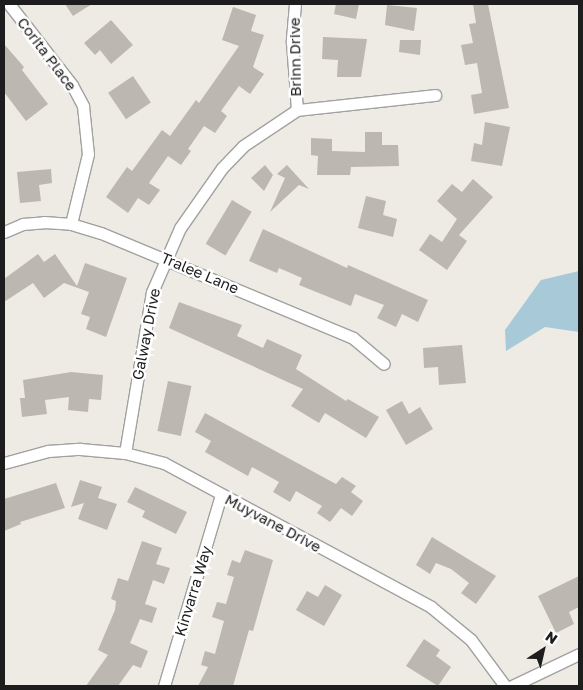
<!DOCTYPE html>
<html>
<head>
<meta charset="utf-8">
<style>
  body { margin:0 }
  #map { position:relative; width:583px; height:690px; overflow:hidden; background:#edebe4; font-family:"Golos Text",sans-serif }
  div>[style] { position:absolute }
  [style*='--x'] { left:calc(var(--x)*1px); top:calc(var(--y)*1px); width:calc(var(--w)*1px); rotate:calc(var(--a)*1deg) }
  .water>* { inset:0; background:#a8c9d7 }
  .building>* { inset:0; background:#bdb7b1; transform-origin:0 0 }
  .roads { filter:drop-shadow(1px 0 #a1a1a1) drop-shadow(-1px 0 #a1a1a1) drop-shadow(0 1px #a1a1a1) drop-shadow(0 -1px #a1a1a1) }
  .street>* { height:11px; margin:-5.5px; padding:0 5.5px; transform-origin:5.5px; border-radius:5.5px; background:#fff }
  span { translate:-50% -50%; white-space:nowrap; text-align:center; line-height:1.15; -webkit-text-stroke:5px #fff; paint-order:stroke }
  .street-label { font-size:15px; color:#1d1d1d }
  .frame { position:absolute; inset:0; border:5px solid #1d1d1d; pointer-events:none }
  .north { position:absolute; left:518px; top:625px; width:50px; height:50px; -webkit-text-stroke:4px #fff; paint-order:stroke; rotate:35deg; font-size:14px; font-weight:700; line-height:20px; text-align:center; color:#1d1d1d }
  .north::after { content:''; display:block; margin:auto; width:18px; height:22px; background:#1d1d1d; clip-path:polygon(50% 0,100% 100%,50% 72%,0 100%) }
</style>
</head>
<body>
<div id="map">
  <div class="water">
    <div style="clip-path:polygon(579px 271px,579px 332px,545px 327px,506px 351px,505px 330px,541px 280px)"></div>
  </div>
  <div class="building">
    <div style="clip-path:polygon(65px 4px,92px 4px,73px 16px)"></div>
    <div style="clip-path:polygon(336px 4px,359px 4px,356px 19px,334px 14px)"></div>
    <div style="clip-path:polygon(473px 4px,488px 4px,509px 108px,474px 114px,471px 95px,482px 93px,477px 63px,465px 65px,461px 45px,473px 43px,469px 24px,476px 23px)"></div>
    <div style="clip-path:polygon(387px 5px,417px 8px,414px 31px,385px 25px)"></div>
    <div style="clip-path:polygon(233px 7px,256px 15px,251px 31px,264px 35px,253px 67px,264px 74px,250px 94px,239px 86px,221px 111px,227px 116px,215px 133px,204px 126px,188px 149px,191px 151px,181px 165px,168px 156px,149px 183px,160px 190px,149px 205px,138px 198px,128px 213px,106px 197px,127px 167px,132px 171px,162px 130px,170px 136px,196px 100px,199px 103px,239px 46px,222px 40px)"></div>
    <div style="clip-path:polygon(111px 20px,133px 45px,111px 64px,100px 50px,95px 55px,84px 43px)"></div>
    <div style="clip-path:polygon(323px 37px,367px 39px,361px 77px,337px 77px,338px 60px,322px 59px)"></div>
    <div style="clip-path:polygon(400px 40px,421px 40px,420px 55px,399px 52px)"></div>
    <div style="clip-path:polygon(4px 44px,24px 67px,22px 70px,48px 104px,26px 121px,4px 92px)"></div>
    <div style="left:133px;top:76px;width:32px;height:30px;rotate:56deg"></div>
    <div style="clip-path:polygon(485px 122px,510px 127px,502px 166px,471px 161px,474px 143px,482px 145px)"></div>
    <div style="clip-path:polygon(365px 132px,382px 132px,382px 145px,398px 145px,399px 166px,351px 167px,350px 175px,317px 175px,318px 156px,311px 155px,311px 138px,332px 139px,332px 151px,365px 152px)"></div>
    <div style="clip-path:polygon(265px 165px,273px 175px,264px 191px,251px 178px)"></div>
    <div style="clip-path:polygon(287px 165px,309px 189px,299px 185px,270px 212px,285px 178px,277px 174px)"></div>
    <div style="clip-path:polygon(51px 169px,52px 183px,39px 185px,41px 201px,20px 203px,17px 172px)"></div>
    <div style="clip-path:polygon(473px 179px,493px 197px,459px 235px,467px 241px,447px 270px,419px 250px,430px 234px,442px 242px,457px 219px,437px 201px,452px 184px,462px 192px)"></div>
    <div style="clip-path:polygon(366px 196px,386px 201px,383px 215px,397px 219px,393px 237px,358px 228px)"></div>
    <div style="left:232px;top:200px;width:23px;height:51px;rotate:31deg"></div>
    <div style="clip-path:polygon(263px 229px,347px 268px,348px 265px,428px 300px,418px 322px,402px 314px,396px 327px,377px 318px,384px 305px,355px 294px,351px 306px,299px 285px,302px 278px,279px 268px,277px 273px,249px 261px)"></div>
    <div style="clip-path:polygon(38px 254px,44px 262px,55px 254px,77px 286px,85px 263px,127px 278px,106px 337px,86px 329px,90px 317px,81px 314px,89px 292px,64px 283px,44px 298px,33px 283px,4px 302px,4px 279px)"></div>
    <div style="clip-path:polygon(179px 302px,242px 325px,237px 336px,263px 348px,267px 339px,302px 355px,296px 369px,346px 401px,348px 399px,379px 417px,366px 438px,325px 413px,319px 423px,291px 406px,303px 389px,169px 328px)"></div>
    <div style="clip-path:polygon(462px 345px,466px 383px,439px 385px,438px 367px,424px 368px,423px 348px)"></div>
    <div style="clip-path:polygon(71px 372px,103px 375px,101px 400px,89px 399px,88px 412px,68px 410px,69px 397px,45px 400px,47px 414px,22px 417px,20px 398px,25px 398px,23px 380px)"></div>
    <div style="left:168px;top:381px;width:24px;height:51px;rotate:12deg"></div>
    <div style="clip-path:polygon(402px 401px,409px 414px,420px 407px,433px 429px,406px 445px,386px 410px)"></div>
    <div style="clip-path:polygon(205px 413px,336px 484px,342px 477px,356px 486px,351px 492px,363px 501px,352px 516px,341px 508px,330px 522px,317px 513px,322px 506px,296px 491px,290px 502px,273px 492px,279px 482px,252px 467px,248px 476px,205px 452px,211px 441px,195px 432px)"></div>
    <div style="clip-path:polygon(80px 480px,102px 487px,98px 498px,117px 504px,107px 530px,78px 519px,84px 503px,71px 507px)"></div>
    <div style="clip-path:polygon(56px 483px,65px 508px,20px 522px,21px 524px,4px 531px,4px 499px)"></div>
    <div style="clip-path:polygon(135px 487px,187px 512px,176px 534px,142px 517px,145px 511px,127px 502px)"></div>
    <div style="clip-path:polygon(432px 537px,496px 576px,476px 604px,461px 593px,469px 583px,451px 569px,436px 563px,430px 574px,416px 565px)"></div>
    <div style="clip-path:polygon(142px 541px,162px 548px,156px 564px,170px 568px,164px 584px,153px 580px,145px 604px,157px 608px,152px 623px,140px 619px,130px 643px,148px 651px,141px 668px,133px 665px,118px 686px,86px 686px,108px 655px,98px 650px,115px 610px,116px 601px,111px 599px,118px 578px,128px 581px)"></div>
    <div style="clip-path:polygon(245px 550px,273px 560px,253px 631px,249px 630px,233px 686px,198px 686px,208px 667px,201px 665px,205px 651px,215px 654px,224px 621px,212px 617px,217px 602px,226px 604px,234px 577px,227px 575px,232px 560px,240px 563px)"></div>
    <div style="clip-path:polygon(579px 576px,579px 607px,569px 612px,574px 624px,556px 633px,538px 596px)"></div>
    <div style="clip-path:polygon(325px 585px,342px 595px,324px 626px,296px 610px,307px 591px,318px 597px)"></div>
    <div style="clip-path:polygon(424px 639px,440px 650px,436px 656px,451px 667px,438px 686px,406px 666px)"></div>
  </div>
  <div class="roads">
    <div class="street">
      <div style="--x:9;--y:4;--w:103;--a:52.1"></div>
      <div style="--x:72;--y:85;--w:24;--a:62"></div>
      <div style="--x:83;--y:106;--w:48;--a:84.1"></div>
      <div style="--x:88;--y:154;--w:72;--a:103.7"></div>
      <div style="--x:295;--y:4;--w:38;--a:95"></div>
      <div style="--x:292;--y:42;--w:68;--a:85.8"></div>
      <div style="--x:4;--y:232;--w:21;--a:-23"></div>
      <div style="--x:23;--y:224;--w:21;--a:-5"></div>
      <div style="--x:44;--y:222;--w:27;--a:4"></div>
      <div style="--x:71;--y:224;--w:31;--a:17"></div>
      <div style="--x:101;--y:233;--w:273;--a:22.6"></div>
      <div style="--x:353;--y:338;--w:40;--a:40"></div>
      <div style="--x:125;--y:453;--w:163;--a:-80.5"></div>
      <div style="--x:152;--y:292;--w:70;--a:-66.4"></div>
      <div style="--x:180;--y:228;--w:73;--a:-55"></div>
      <div style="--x:222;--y:168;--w:30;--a:-46"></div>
      <div style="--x:243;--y:146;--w:65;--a:-33.7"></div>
      <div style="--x:297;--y:110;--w:139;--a:-6.2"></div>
      <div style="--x:4;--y:463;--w:46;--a:-15.3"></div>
      <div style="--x:48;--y:451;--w:32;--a:-4"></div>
      <div style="--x:80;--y:449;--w:45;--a:5.1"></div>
      <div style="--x:125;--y:453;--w:40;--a:14.4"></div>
      <div style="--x:164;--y:463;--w:303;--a:28.3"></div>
      <div style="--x:431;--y:607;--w:52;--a:39.5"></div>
      <div style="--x:471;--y:640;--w:57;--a:53.5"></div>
      <div style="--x:164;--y:686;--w:199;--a:-73.4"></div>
      <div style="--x:512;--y:686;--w:74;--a:-25.5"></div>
    </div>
  </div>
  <div class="street-label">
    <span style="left:47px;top:54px;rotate:53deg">Corita Place</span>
    <span style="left:295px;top:57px;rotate:-91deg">Brinn Drive</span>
    <span style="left:200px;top:273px;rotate:23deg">Tralee Lane</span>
    <span style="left:146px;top:334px;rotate:-79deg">Galway Drive</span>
    <span style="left:273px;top:523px;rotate:28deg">Muyvane Drive</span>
    <span style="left:193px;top:591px;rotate:-73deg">Kinvarra Way</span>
  </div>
  <div class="frame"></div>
  <div class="north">N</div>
</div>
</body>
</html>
